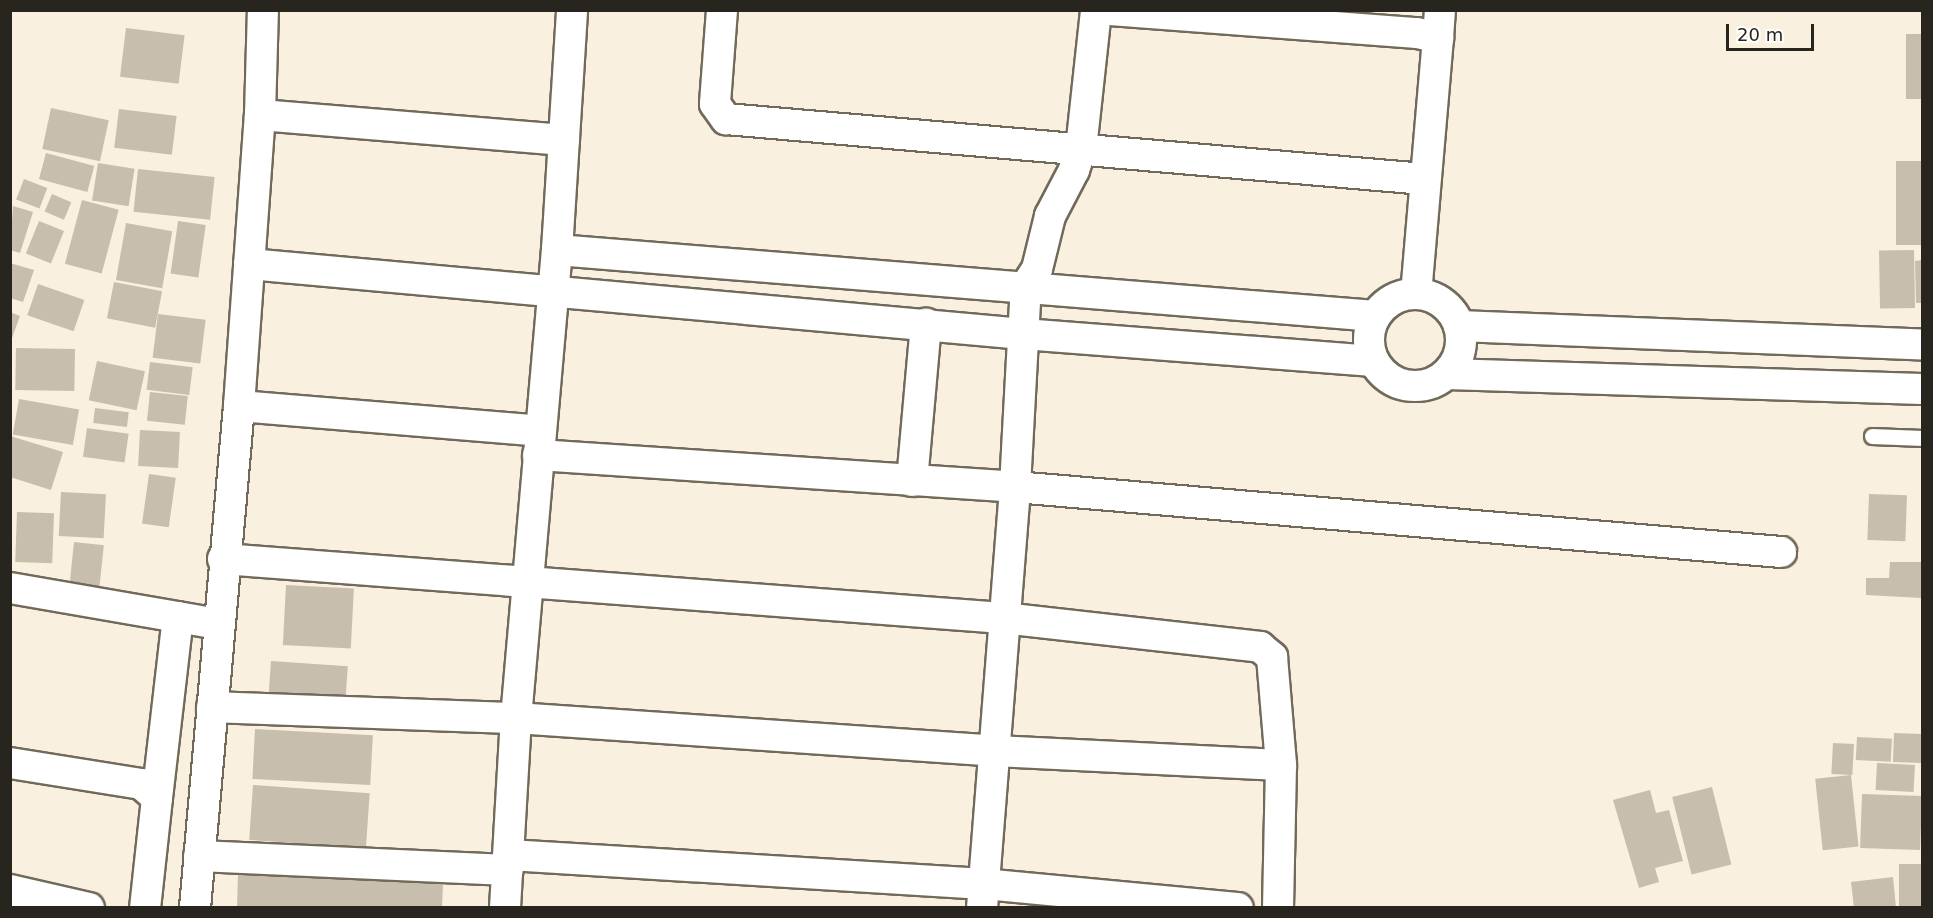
<!DOCTYPE html>
<html>
<head>
<meta charset="utf-8">
<style>
  body { margin:0 }
  #map { position:relative; width:1933px; height:918px; overflow:hidden; background:#f9f0df; font-family:"DejaVu Sans",sans-serif }
  div>[style] { position:absolute }
  [style*='--x'] { left:calc(var(--x)*1px); top:calc(var(--y)*1px); width:calc(var(--w)*1px); rotate:calc(var(--a)*1deg) }
  .building>* { inset:0; background:#c7bead; transform-origin:0 0 }
  .roads { filter:drop-shadow(2px 0 #716a5a) drop-shadow(-2px 0 #716a5a) drop-shadow(0 2px #716a5a) drop-shadow(0 -2px #716a5a) }
  .lane>* { height:15px; margin:-7.5px; padding:0 7.5px; transform-origin:7.5px; border-radius:7.5px; background:#fff }
  .street>* { height:30px; margin:-15px; padding:0 15px; transform-origin:15px; border-radius:15px; background:#fff }
  .street>.ring { margin:-15px; padding:0; box-sizing:content-box; background:none; border:30px solid #fff; border-radius:50% }
  span { translate:-50% -50%; white-space:nowrap; text-align:center; line-height:1.15; -webkit-text-stroke:6px #fff; paint-order:stroke }
  .frame { position:absolute; inset:0; border:12px solid #28241e; pointer-events:none }
  .scale { position:absolute; left:1726px; top:24px; width:88px; height:27px; box-sizing:border-box; border:3px solid #28241e; border-top:0; padding-left:8px; font-size:18px; line-height:21px; white-space:nowrap; color:#28241e; -webkit-text-stroke:4px #fff; paint-order:stroke }
</style>
</head>
<body>
<div id="map">
  <div class="building">
    <div style="left:126px;top:28px;width:59px;height:49px;rotate:7deg"></div>
    <div style="left:1906px;top:34px;width:16px;height:65px"></div>
    <div style="left:51px;top:108px;width:59px;height:42px;rotate:12deg"></div>
    <div style="left:119px;top:109px;width:58px;height:39px;rotate:7deg"></div>
    <div style="left:46px;top:153px;width:50px;height:27px;rotate:15deg"></div>
    <div style="left:1896px;top:161px;width:26px;height:84px"></div>
    <div style="left:98px;top:163px;width:37px;height:38px;rotate:9deg"></div>
    <div style="left:138px;top:169px;width:77px;height:43px;rotate:6deg"></div>
    <div style="left:24px;top:179px;width:25px;height:22px;rotate:21deg"></div>
    <div style="left:52px;top:194px;width:21px;height:19px;rotate:23deg"></div>
    <div style="left:82px;top:200px;width:38px;height:66px;rotate:15deg"></div>
    <div style="clip-path:polygon(13px 206px,33px 212px,20px 253px,10px 250px)"></div>
    <div style="left:39px;top:221px;width:27px;height:35px;rotate:22deg"></div>
    <div style="left:178px;top:221px;width:28px;height:53px;rotate:8deg"></div>
    <div style="left:126px;top:223px;width:47px;height:58px;rotate:10deg"></div>
    <div style="left:1914px;top:250px;width:58px;height:35px;rotate:89deg"></div>
    <div style="clip-path:polygon(1922px 260px,1922px 303px,1916px 303px,1915px 261px)"></div>
    <div style="clip-path:polygon(10px 263px,34px 270px,23px 302px,10px 298px)"></div>
    <div style="left:114px;top:282px;width:49px;height:37px;rotate:11deg"></div>
    <div style="left:38px;top:284px;width:49px;height:33px;rotate:19deg"></div>
    <div style="clip-path:polygon(10px 312px,20px 316px,11px 341px,10px 341px)"></div>
    <div style="left:158px;top:314px;width:48px;height:44px;rotate:7deg"></div>
    <div style="left:16px;top:348px;width:59px;height:42px;rotate:1deg"></div>
    <div style="left:97px;top:361px;width:49px;height:40px;rotate:12deg"></div>
    <div style="left:150px;top:362px;width:43px;height:28px;rotate:7deg"></div>
    <div style="left:150px;top:392px;width:38px;height:29px;rotate:6deg"></div>
    <div style="left:19px;top:399px;width:61px;height:36px;rotate:10deg"></div>
    <div style="left:95px;top:408px;width:34px;height:15px;rotate:7deg"></div>
    <div style="left:87px;top:428px;width:42px;height:29px;rotate:8deg"></div>
    <div style="left:140px;top:430px;width:40px;height:36px;rotate:3deg"></div>
    <div style="clip-path:polygon(10px 436px,63px 452px,51px 490px,10px 477px)"></div>
    <div style="left:149px;top:474px;width:27px;height:50px;rotate:8deg"></div>
    <div style="left:61px;top:492px;width:45px;height:44px;rotate:3deg"></div>
    <div style="left:1869px;top:494px;width:38px;height:46px;rotate:2deg"></div>
    <div style="left:17px;top:512px;width:37px;height:50px;rotate:2deg"></div>
    <div style="left:74px;top:542px;width:30px;height:48px;rotate:6deg"></div>
    <div style="clip-path:polygon(1890px 562px,1922px 562px,1922px 598px,1866px 595px,1866px 578px,1889px 578px)"></div>
    <div style="left:286px;top:585px;width:68px;height:60px;rotate:3deg"></div>
    <div style="left:271px;top:661px;width:77px;height:38px;rotate:4deg"></div>
    <div style="left:255px;top:729px;width:118px;height:50px;rotate:3deg"></div>
    <div style="left:1894px;top:733px;width:28px;height:29px;rotate:2deg"></div>
    <div style="left:1857px;top:737px;width:35px;height:23px;rotate:3deg"></div>
    <div style="left:1833px;top:743px;width:21px;height:31px;rotate:3deg"></div>
    <div style="left:1877px;top:763px;width:38px;height:27px;rotate:3deg"></div>
    <div style="left:1851px;top:775px;width:72px;height:36px;rotate:84deg"></div>
    <div style="left:253px;top:785px;width:117px;height:55px;rotate:4deg"></div>
    <div style="left:1712px;top:787px;width:80px;height:41px;rotate:76deg"></div>
    <div style="clip-path:polygon(1650px 790px,1656px 813px,1669px 810px,1683px 861px,1655px 868px,1659px 882px,1639px 888px,1613px 800px)"></div>
    <div style="left:1862px;top:794px;width:60px;height:54px;rotate:2deg"></div>
    <div style="left:1899px;top:864px;width:23px;height:44px"></div>
    <div style="clip-path:polygon(238px 874px,443px 883px,442px 908px,237px 908px)"></div>
    <div style="clip-path:polygon(1893px 877px,1896px 908px,1854px 908px,1851px 882px)"></div>
  </div>
  <div class="roads">
    <div class="lane">
      <div style="--x:1872;--y:436;--w:50;--a:2.3"></div>
    </div>
    <div class="street">
      <div style="--x:722;--y:10;--w:94;--a:94.3"></div>
      <div style="--x:715;--y:104;--w:19;--a:54"></div>
      <div style="--x:726;--y:119;--w:702;--a:4.91"></div>
      <div style="--x:1110;--y:10;--w:308;--a:4.3"></div>
      <div style="--x:1417;--y:33;--w:22;--a:13"></div>
      <div style="--x:1438;--y:38;--w:257;--a:94.9"></div>
      <div style="--x:1438;--y:38;--w:28;--a:-86"></div>
      <div style="--x:260;--y:115;--w:305;--a:4.7"></div>
      <div style="--x:557;--y:250;--w:821;--a:4.61"></div>
      <div style="--x:249;--y:264;--w:777;--a:5.17"></div>
      <div style="--x:1023;--y:334;--w:351;--a:4.4"></div>
      <div class="ring" style="left:1369px;top:294px;width:62px;height:62px"></div>
      <div style="--x:1459;--y:326;--w:463;--a:2.3"></div>
      <div style="--x:1447;--y:374;--w:475;--a:1.8"></div>
      <div style="--x:239;--y:406;--w:302;--a:4.7"></div>
      <div style="--x:538;--y:455;--w:478;--a:3.8"></div>
      <div style="--x:1015;--y:487;--w:769;--a:4.85"></div>
      <div style="--x:912;--y:481;--w:158;--a:-84.9"></div>
      <div style="--x:223;--y:559;--w:782;--a:4.33"></div>
      <div style="--x:1003;--y:618;--w:259;--a:6.4"></div>
      <div style="--x:1260;--y:647;--w:16;--a:40"></div>
      <div style="--x:1272;--y:657;--w:108;--a:85.2"></div>
      <div style="--x:10;--y:588;--w:211;--a:9.8"></div>
      <div style="--x:212;--y:707;--w:304;--a:2.1"></div>
      <div style="--x:516;--y:718;--w:480;--a:3.9"></div>
      <div style="--x:995;--y:751;--w:286;--a:2.8"></div>
      <div style="--x:1281;--y:765;--w:143;--a:91.2"></div>
      <div style="--x:10;--y:763;--w:133;--a:9.1"></div>
      <div style="--x:141;--y:784;--w:21;--a:41"></div>
      <div style="--x:157;--y:798;--w:111;--a:96.2"></div>
      <div style="--x:157;--y:798;--w:182;--a:-83.4"></div>
      <div style="--x:509;--y:855;--w:476;--a:3.5"></div>
      <div style="--x:984;--y:884;--w:255;--a:5.4"></div>
      <div style="--x:199;--y:856;--w:309;--a:2.6"></div>
      <div style="--x:10;--y:890;--w:81;--a:12.8"></div>
      <div style="--x:195;--y:908;--w:504;--a:-84.99"></div>
      <div style="--x:239;--y:406;--w:292;--a:-85.9"></div>
      <div style="--x:260;--y:115;--w:105;--a:-88.4"></div>
      <div style="--x:505;--y:908;--w:190;--a:-86.7"></div>
      <div style="--x:516;--y:718;--w:470;--a:-85"></div>
      <div style="--x:557;--y:250;--w:240;--a:-86.4"></div>
      <div style="--x:982;--y:908;--w:422;--a:-85.5"></div>
      <div style="--x:1015;--y:487;--w:201;--a:-86.9"></div>
      <div style="--x:1026;--y:286;--w:20;--a:-57"></div>
      <div style="--x:1037;--y:269;--w:55;--a:-76.2"></div>
      <div style="--x:1050;--y:216;--w:52;--a:-62.4"></div>
      <div style="--x:1074;--y:170;--w:22;--a:-72"></div>
      <div style="--x:1081;--y:149;--w:140;--a:-83.8"></div>
    </div>
  </div>
  <div class="frame"></div>
  <div class="scale">20 m</div>
</div>
</body>
</html>
